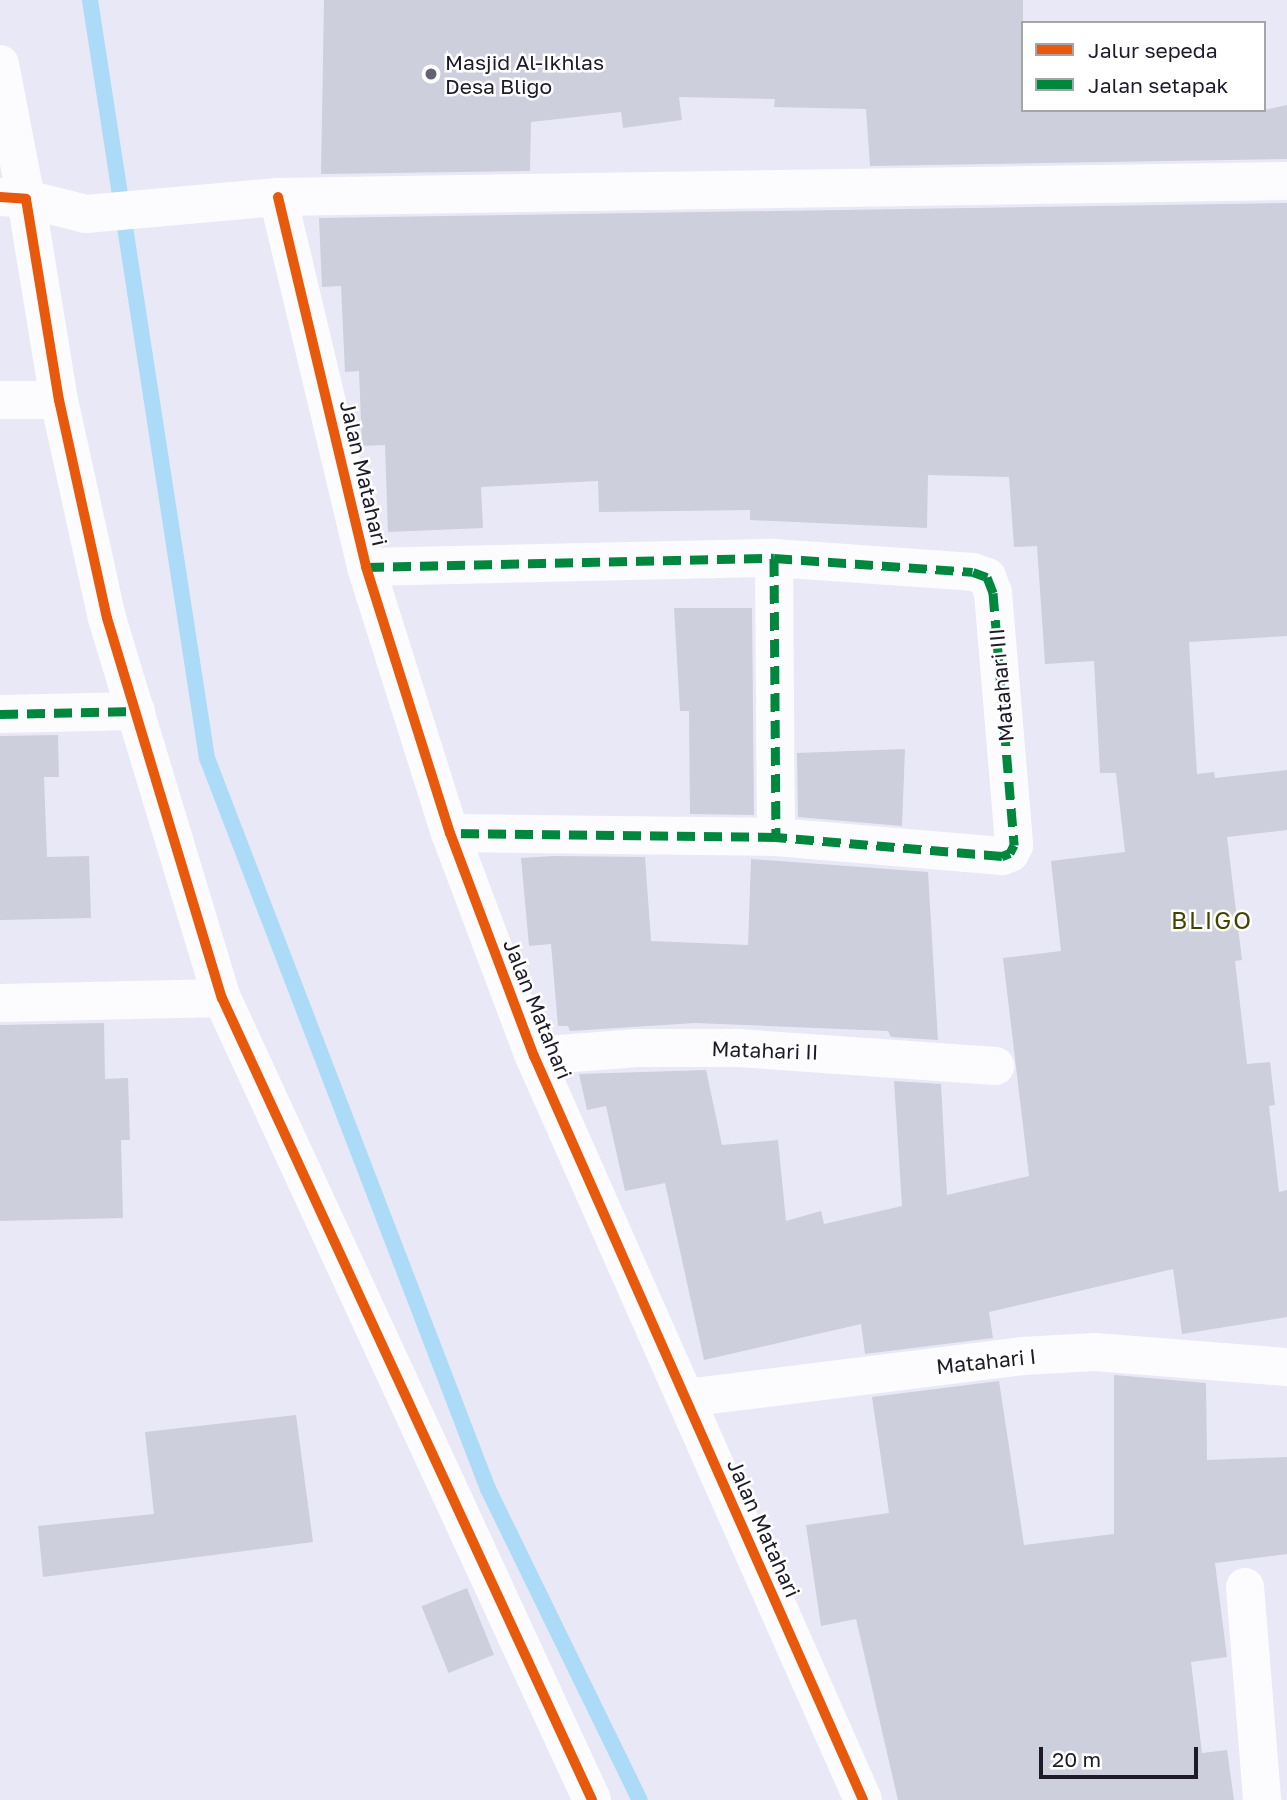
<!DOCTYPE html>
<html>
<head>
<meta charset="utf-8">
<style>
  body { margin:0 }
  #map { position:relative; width:1287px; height:1800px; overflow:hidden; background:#e9e8f6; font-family:"Golos Text",sans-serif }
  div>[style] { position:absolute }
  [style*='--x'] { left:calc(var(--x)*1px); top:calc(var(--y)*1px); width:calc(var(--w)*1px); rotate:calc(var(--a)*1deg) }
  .stream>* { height:16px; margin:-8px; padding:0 8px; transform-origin:8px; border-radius:8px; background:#abdbf6 }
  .building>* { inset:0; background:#cdcfdd; transform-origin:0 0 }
  .minor>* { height:38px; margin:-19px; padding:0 19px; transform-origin:19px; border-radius:19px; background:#fcfcfe }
  .quiet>* { height:9px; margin-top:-4.5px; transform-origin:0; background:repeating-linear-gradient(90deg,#00873e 0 18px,transparent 0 27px) }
  .cycleway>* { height:10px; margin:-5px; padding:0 5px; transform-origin:5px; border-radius:5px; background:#e8590c }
  .dots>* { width:19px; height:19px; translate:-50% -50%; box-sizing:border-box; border:4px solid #fff; border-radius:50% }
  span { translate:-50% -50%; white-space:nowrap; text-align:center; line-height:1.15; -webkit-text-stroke:5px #fff; paint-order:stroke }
  .poi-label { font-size:21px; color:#1d1b2a }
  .left { translate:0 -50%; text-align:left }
  .street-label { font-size:21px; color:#1d1b2a }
  .quarter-label { font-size:24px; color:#434301; letter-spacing:2px }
  .legend { position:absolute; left:1021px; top:21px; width:245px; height:91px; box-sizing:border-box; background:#fff; border:2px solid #a5a4aa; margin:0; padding:9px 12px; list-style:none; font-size:21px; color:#1d1b2a }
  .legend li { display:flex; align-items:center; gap:14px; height:35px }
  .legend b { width:35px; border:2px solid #a5a4aa }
  .scale { position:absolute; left:1039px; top:1747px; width:159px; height:32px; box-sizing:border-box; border:4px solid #1d1b2a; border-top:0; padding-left:9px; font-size:21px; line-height:24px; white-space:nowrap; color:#1d1b2a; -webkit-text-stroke:5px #fff; paint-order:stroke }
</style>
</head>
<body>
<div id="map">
  <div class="stream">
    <div style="--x:90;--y:0;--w:767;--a:81.23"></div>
    <div style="--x:207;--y:758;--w:783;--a:68.97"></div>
    <div style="--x:488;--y:1489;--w:346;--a:64"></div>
  </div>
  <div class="building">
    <div style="clip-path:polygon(324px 0,1023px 0,1023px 110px,1264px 110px,1287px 105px,1287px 159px,870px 166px,866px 109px,774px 107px,775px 99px,679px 97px,682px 120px,623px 128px,621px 112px,531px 122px,530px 171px,321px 174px)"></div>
    <div style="clip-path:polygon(1287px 203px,1287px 636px,1189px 642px,1197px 774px,1214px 772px,1215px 778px,1287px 770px,1287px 830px,1227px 837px,1242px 960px,1235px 961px,1247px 1064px,1270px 1062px,1275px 1105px,1269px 1106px,1279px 1192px,1287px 1190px,1287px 1317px,1182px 1334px,1173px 1269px,989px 1312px,993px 1338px,865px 1354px,861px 1324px,704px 1360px,665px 1183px,625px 1191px,606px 1106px,587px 1110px,579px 1074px,706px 1070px,722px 1145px,778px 1140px,786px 1221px,821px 1211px,824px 1224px,902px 1206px,894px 1081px,941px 1084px,947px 1195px,1029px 1176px,1003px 958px,1061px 951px,1051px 861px,1125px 852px,1116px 773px,1100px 773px,1094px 661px,1045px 664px,1037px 546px,1014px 547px,1009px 477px,928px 475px,927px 528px,750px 520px,750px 510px,599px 512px,598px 481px,481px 487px,483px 528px,388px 532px,385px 445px,362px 446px,359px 371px,345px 372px,341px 286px,322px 287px,319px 218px)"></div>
    <div style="clip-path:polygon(674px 608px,752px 608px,754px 815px,690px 814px,689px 711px,680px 711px)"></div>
    <div style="clip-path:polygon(58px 735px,59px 777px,44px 777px,47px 857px,89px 856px,91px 918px,0 920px,0 736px)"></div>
    <div style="clip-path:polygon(905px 749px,902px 826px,798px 817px,797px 753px)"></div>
    <div style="clip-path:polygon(553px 856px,645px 857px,651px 941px,748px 945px,751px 859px,928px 872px,938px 1040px,891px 1037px,888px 1031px,695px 1023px,570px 1031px,568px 1026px,558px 1026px,551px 944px,529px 946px,521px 858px)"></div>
    <div style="clip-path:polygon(104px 1023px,105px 1079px,128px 1078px,130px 1140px,121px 1140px,123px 1218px,0 1221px,0 1025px)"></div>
    <div style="clip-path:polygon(1114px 1375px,1206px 1383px,1207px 1460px,1287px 1457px,1287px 1554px,1215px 1563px,1227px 1657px,1191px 1662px,1202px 1753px,1227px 1750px,1234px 1800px,898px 1800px,856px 1619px,821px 1626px,806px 1525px,889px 1513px,872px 1397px,999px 1381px,1024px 1545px,1114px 1534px)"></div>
    <div style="clip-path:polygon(296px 1415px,313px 1542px,43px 1577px,38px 1526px,154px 1514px,145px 1432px)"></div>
    <div style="left:467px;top:1588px;width:72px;height:49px;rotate:68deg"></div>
  </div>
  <div class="minor">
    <div style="--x:0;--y:64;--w:137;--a:79.1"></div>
    <div style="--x:26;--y:199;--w:62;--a:14"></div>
    <div style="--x:86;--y:214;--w:193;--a:-5.1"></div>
    <div style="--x:278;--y:197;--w:1009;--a:-0.91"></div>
    <div style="--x:0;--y:197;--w:26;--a:4"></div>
    <div style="--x:26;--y:199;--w:204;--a:80.7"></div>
    <div style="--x:59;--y:400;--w:223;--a:77.6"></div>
    <div style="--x:107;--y:618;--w:397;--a:73.2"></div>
    <div style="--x:222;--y:998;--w:883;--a:65.23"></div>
    <div style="--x:278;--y:197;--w:380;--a:76.6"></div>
    <div style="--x:366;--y:567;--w:279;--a:72.5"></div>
    <div style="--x:450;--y:833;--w:238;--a:69.4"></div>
    <div style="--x:534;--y:1056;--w:813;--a:66.14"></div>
    <div style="--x:0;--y:400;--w:59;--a:0"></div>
    <div style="--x:774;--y:558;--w:279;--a:89.6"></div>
    <div style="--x:366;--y:567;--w:408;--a:-1.3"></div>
    <div style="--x:774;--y:558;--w:199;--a:4"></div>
    <div style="--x:973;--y:572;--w:15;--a:20"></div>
    <div style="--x:987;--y:577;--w:17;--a:69"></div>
    <div style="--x:993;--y:593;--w:253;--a:85.2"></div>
    <div style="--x:1014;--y:845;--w:9;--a:117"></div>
    <div style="--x:1010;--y:853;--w:9;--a:159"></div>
    <div style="--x:1002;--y:856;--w:227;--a:-175.2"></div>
    <div style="--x:776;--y:837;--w:326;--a:-179.3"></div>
    <div style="--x:0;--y:714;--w:136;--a:-1.3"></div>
    <div style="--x:0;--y:1003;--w:222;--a:-1.3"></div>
    <div style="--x:534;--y:1056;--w:104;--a:-4.4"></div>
    <div style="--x:638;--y:1048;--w:100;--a:0"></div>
    <div style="--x:738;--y:1048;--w:258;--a:4"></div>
    <div style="--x:686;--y:1398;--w:339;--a:-7.1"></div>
    <div style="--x:1022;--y:1356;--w:73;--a:-3.1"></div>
    <div style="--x:1095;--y:1352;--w:193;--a:4.5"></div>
    <div style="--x:1245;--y:1587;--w:214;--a:85.4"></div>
  </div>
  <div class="quiet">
    <div style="--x:774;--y:558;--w:279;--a:89.6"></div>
    <div style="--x:366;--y:567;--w:408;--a:-1.3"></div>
    <div style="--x:774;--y:558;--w:199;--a:4"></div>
    <div style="--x:973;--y:572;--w:15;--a:20"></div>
    <div style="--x:987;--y:577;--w:17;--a:69"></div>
    <div style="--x:993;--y:593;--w:253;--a:85.2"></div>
    <div style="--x:1014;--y:845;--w:9;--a:117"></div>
    <div style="--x:1010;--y:853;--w:9;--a:159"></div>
    <div style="--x:1002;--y:856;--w:227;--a:-175.2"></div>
    <div style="--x:776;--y:837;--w:326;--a:-179.3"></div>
    <div style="--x:0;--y:714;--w:136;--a:-1.3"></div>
  </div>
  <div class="cycleway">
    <div style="--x:0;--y:197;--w:26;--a:4"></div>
    <div style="--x:26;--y:199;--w:204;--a:80.7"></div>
    <div style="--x:59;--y:400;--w:223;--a:77.6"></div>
    <div style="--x:107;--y:618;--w:397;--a:73.2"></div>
    <div style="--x:222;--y:998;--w:883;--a:65.23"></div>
    <div style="--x:278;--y:197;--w:380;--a:76.6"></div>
    <div style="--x:366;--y:567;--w:279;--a:72.5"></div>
    <div style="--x:450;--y:833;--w:238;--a:69.4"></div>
    <div style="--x:534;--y:1056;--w:813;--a:66.14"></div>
  </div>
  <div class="dots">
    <div style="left:431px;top:74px;background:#646371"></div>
  </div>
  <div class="poi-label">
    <span class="left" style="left:445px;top:74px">Masjid Al-Ikhlas<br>Desa Bligo</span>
  </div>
  <div class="street-label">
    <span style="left:364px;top:473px;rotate:77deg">Jalan Matahari</span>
    <span style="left:1001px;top:685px;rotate:-95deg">Matahari III</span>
    <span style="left:538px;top:1009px;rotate:68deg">Jalan Matahari</span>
    <span style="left:765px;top:1050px;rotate:2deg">Matahari II</span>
    <span style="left:986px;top:1361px;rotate:-6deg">Matahari I</span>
    <span style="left:764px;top:1528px;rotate:66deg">Jalan Matahari</span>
  </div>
  <div class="quarter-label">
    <span style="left:1212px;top:920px">BLIGO</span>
  </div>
  <ul class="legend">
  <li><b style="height:9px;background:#e8590c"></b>Jalur sepeda</li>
  <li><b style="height:9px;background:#00873e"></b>Jalan setapak</li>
  </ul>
  <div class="scale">20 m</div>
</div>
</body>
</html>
